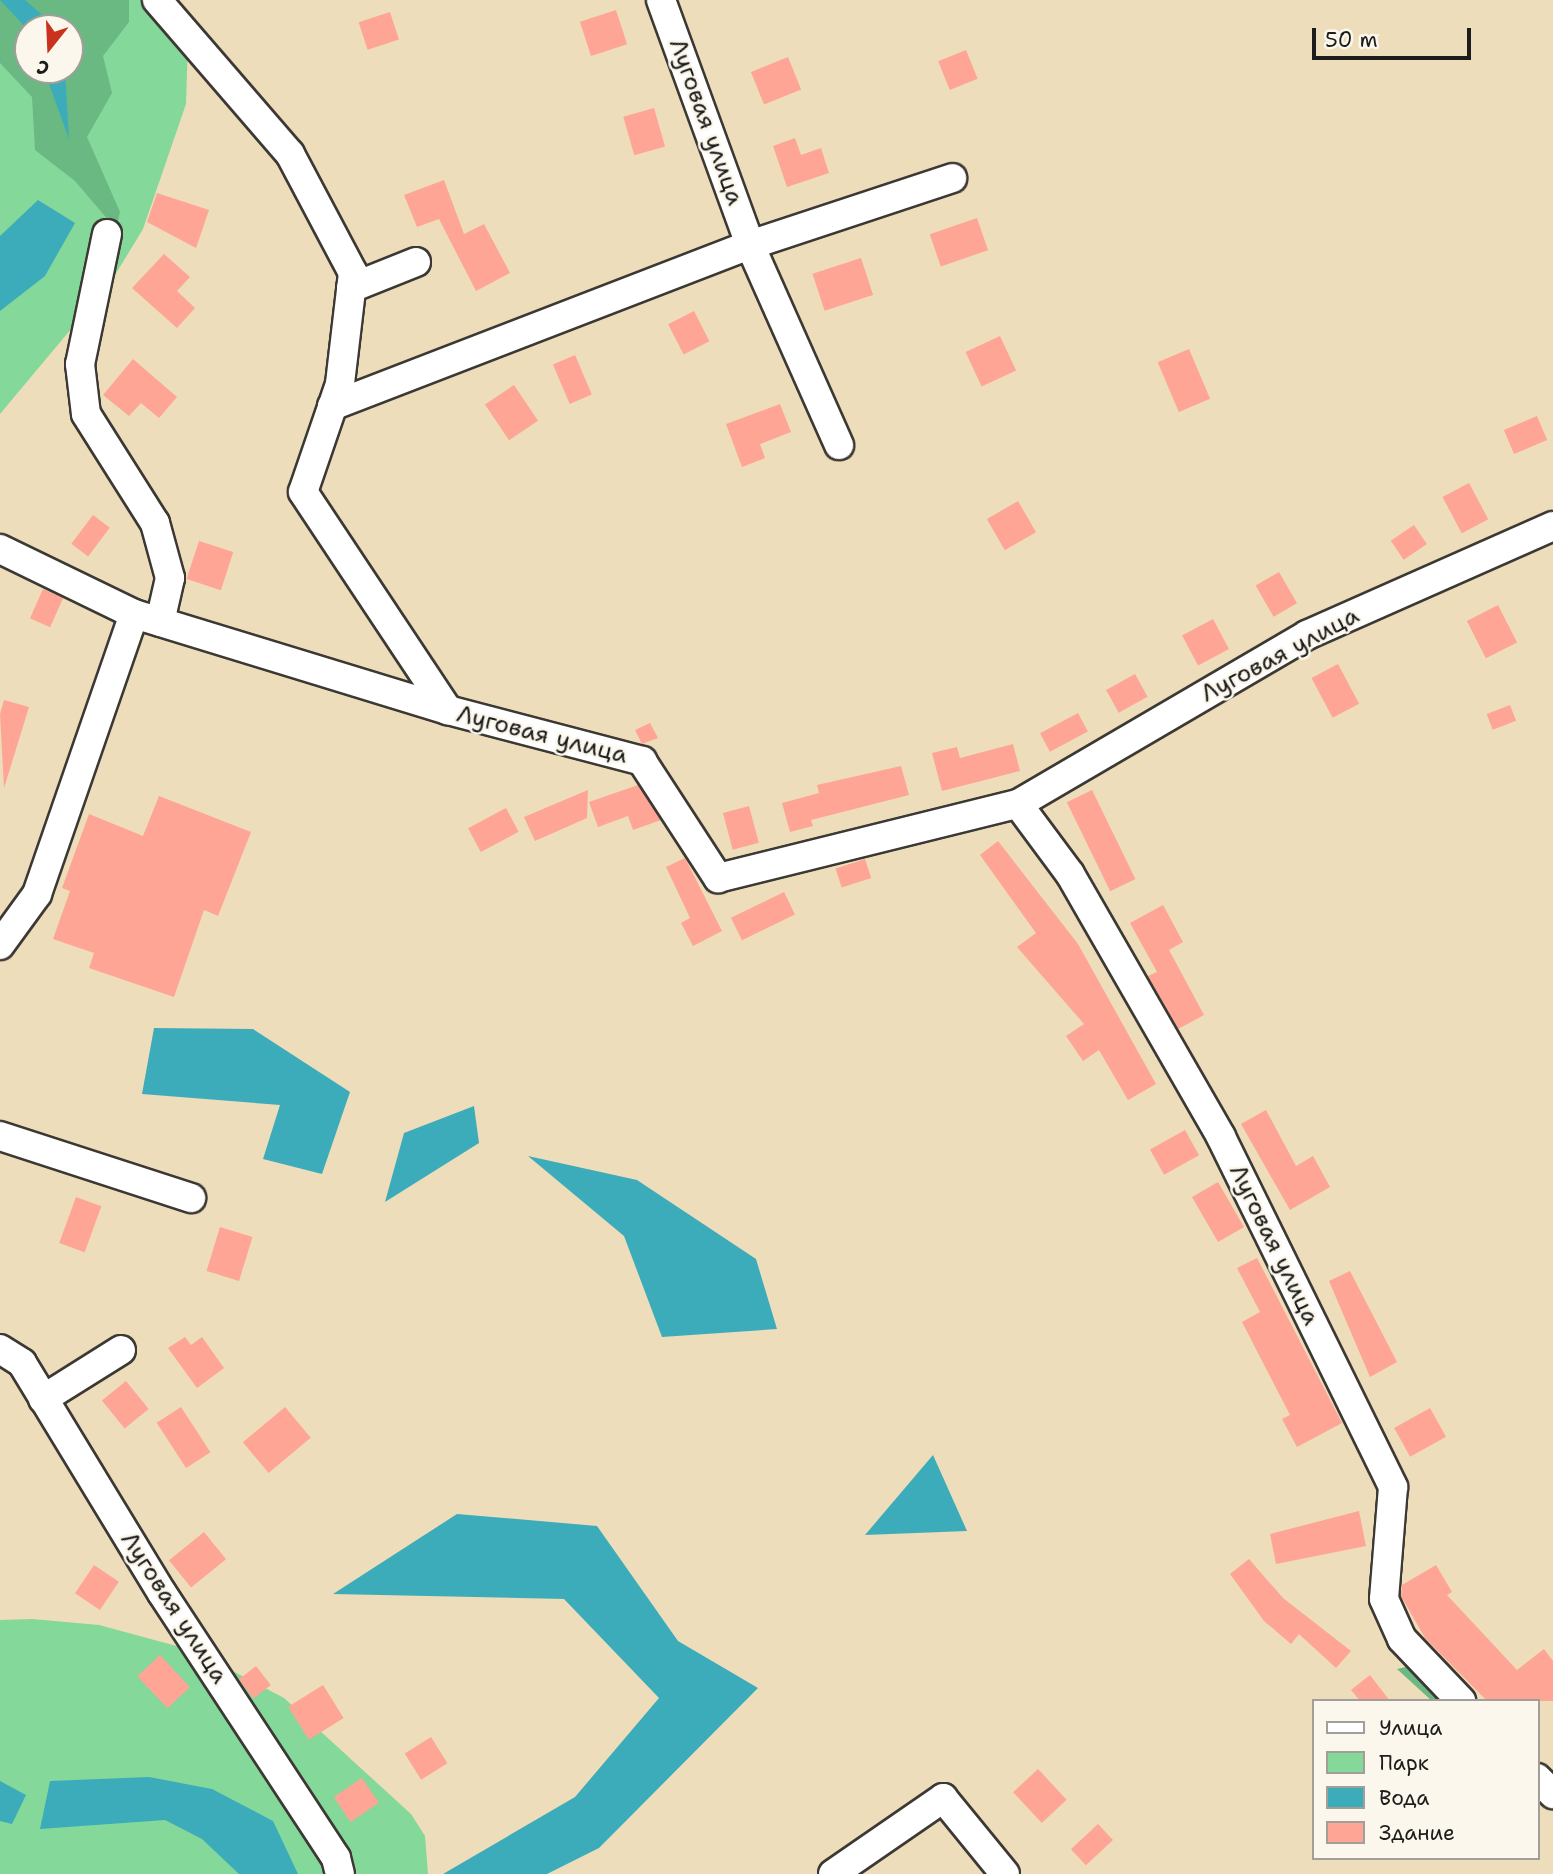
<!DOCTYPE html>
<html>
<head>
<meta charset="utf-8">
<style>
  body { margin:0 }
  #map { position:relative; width:1553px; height:1874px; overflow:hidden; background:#edb; font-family:"Shantell Sans",sans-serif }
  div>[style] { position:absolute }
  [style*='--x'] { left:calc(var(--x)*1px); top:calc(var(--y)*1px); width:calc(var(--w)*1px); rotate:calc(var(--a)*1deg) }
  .green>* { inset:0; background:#83d89a }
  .forest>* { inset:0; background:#6ab882 }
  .water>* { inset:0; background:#3dacba }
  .building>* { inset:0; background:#fea595; transform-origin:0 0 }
  .roads { filter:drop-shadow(2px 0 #3c3934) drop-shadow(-2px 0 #3c3934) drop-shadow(0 2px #3c3934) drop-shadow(0 -2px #3c3934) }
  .minor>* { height:28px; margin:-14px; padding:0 14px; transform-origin:14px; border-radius:14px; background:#fff }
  span { translate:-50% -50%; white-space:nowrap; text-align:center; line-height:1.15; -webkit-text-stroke:5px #fbf7ec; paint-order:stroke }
  .street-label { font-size:24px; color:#1c1c1c }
  .legend { position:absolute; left:1312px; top:1699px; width:228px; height:161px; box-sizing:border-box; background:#fbf7ec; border:2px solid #a29f99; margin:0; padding:9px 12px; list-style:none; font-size:21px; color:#1c1c1c }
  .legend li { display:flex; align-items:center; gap:14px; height:35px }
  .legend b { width:35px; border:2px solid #a29f99 }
  .north { position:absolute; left:14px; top:14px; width:70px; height:70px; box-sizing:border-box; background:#fbf7ec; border:2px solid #a29f99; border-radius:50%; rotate:198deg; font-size:19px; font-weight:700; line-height:28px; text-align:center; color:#1c1c1c }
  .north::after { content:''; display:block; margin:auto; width:24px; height:32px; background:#c8321e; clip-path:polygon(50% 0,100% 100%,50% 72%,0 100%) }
  .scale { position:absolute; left:1312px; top:28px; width:159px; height:32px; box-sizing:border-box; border:4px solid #1c1c1c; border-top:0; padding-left:9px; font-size:21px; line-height:24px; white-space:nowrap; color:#1c1c1c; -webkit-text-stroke:5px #fbf7ec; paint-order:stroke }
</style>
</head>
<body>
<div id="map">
  <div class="green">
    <div style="clip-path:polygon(evenodd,0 0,179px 0,188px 43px,186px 104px,143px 229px,112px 280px,0 414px,0 0,28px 28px,70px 28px,70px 70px,28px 70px,28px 28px)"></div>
    <div style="clip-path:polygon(32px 1619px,99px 1625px,195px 1651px,284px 1698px,411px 1814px,425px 1836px,428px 1874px,0 1874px,0 1620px)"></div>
  </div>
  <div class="forest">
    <div style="clip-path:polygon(evenodd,0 0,129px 0,129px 22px,103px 56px,112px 93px,87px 137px,120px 212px,116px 229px,75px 181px,35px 150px,32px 97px,0 63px,0 0,28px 28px,70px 28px,70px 70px,28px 70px,28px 28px)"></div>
    <div style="clip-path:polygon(1406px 1667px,1441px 1701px,1432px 1701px,1397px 1669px)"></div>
  </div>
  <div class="water">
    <div style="clip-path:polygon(0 0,25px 0,57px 28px,28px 30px)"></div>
    <div style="clip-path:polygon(44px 70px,65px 70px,69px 139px)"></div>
    <div style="clip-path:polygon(38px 200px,75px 223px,45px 276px,0 311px,0 236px)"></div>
    <div style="clip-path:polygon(154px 1028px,253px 1029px,350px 1092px,322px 1174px,263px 1159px,280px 1105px,142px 1094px)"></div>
    <div style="clip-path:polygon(474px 1106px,479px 1143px,385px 1202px,404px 1133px)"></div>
    <div style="clip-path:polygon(528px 1156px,637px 1180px,756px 1259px,777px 1329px,662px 1337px,624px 1236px)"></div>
    <div style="clip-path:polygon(933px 1455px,967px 1531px,865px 1535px)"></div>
    <div style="clip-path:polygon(457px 1514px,597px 1526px,678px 1641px,758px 1688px,599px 1848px,547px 1874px,443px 1874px,575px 1797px,659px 1698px,564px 1599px,333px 1594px)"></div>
    <div style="clip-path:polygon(149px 1777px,212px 1789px,273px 1821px,298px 1874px,239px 1874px,202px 1839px,165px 1820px,40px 1829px,50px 1781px)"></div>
    <div style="clip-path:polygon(0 1781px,26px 1795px,12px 1824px,0 1821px)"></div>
  </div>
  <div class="building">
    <div style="left:616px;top:10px;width:36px;height:38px;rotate:72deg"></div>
    <div style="left:390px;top:12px;width:29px;height:33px;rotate:72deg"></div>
    <div style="left:966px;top:50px;width:31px;height:30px;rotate:68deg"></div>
    <div style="left:788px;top:57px;width:35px;height:40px;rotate:68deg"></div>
    <div style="left:654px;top:108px;width:40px;height:32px;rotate:74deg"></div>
    <div style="clip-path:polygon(795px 138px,801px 155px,821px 148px,829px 173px,787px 187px,773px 146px)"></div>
    <div style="clip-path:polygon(444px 180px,464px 234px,484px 224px,510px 273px,476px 291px,439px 219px,417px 227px,404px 195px)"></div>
    <div style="clip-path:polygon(157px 193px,209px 210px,196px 248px,147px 222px)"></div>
    <div style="left:977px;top:218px;width:34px;height:50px;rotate:71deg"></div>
    <div style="clip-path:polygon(164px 254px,190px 277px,177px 291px,195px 308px,177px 328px,132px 288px)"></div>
    <div style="left:861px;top:258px;width:39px;height:51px;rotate:72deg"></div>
    <div style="left:694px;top:311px;width:34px;height:29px;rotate:63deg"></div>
    <div style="left:1000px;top:336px;width:38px;height:38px;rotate:65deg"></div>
    <div style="left:1189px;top:349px;width:54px;height:34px;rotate:67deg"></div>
    <div style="left:575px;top:355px;width:43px;height:24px;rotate:67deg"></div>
    <div style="clip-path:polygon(133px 359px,177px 397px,159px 418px,141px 403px,129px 416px,103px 395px)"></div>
    <div style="left:514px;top:385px;width:43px;height:35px;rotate:56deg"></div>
    <div style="clip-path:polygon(780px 404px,791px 432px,760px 444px,765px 458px,742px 467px,726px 424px)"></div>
    <div style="left:1537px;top:416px;width:26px;height:36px;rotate:67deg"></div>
    <div style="left:1469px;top:483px;width:41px;height:30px;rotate:62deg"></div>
    <div style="left:1018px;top:501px;width:36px;height:36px;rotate:60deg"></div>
    <div style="left:93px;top:515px;width:21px;height:36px;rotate:37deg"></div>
    <div style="left:1414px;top:525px;width:23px;height:28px;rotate:56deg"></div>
    <div style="left:199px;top:541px;width:36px;height:40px;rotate:18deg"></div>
    <div style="left:1279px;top:572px;width:36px;height:27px;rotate:60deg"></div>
    <div style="left:43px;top:589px;width:22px;height:32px;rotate:24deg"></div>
    <div style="left:1498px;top:605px;width:42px;height:35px;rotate:63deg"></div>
    <div style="left:1213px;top:619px;width:34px;height:35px;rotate:62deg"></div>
    <div style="left:1338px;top:664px;width:45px;height:30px;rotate:62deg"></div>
    <div style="left:1135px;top:674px;width:26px;height:33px;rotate:61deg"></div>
    <div style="clip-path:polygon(4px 700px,29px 707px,4px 788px,0 714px)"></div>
    <div style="left:1510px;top:705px;width:17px;height:25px;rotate:69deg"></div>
    <div style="left:1078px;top:713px;width:21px;height:43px;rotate:62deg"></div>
    <div style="clip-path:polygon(650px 723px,658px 738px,642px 744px,635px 730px)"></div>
    <div style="clip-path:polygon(1013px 744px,1020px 771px,942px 791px,932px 753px,957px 747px,960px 758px)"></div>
    <div style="clip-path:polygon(901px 766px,909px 795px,811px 820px,813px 826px,790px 832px,782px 803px,819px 793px,817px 785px)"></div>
    <div style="clip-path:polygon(638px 785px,661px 820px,633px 830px,628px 816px,598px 827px,589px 802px)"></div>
    <div style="clip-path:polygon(588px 790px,587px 818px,535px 841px,524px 817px)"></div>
    <div style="left:1092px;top:790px;width:99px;height:28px;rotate:64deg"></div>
    <div style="clip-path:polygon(159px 796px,251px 832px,218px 916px,204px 910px,174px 997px,89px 968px,94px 953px,53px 939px,70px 891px,62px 888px,89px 814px,143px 836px)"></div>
    <div style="left:749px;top:806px;width:38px;height:27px;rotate:75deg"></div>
    <div style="left:506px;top:808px;width:27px;height:43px;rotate:62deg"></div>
    <div style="clip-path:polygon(998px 841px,1078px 944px,1156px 1084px,1128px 1100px,1099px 1050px,1083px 1061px,1066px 1036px,1084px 1024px,1017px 947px,1036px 933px,980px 855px)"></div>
    <div style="clip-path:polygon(685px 858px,722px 931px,693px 946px,681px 923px,690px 918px,666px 867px)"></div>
    <div style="left:865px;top:859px;width:20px;height:31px;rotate:72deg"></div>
    <div style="left:784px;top:892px;width:25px;height:59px;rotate:64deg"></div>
    <div style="clip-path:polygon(1163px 905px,1183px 942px,1169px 950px,1204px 1015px,1178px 1029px,1148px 976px,1157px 972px,1130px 923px)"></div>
    <div style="clip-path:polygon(1266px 1110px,1296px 1166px,1313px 1156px,1330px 1187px,1290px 1210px,1241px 1124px)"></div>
    <div style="left:1185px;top:1130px;width:29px;height:40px;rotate:61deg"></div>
    <div style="left:1218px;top:1182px;width:52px;height:30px;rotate:60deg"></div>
    <div style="left:76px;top:1197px;width:27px;height:49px;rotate:20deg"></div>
    <div style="left:220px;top:1227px;width:34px;height:46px;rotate:17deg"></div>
    <div style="clip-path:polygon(1257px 1258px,1342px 1423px,1297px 1447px,1282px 1419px,1290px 1415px,1242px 1322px,1260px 1312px,1237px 1268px)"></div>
    <div style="clip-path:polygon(1350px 1271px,1397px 1362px,1370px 1377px,1329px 1281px)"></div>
    <div style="clip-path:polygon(185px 1337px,191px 1345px,202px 1337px,224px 1368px,197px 1388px,168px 1348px)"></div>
    <div style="left:126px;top:1381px;width:36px;height:31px;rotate:51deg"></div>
    <div style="left:181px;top:1407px;width:54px;height:29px;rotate:57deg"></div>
    <div style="left:285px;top:1407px;width:40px;height:55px;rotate:50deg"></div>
    <div style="left:1430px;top:1408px;width:33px;height:41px;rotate:61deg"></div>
    <div style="clip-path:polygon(1359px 1511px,1366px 1546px,1276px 1564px,1270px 1534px)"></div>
    <div style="left:204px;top:1532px;width:35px;height:45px;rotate:51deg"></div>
    <div style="clip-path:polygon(1249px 1559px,1283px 1598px,1351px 1651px,1336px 1668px,1299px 1634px,1291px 1644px,1264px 1621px,1230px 1574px)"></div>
    <div style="left:94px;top:1565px;width:30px;height:34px;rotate:34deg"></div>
    <div style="clip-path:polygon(1436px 1565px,1452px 1592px,1447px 1595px,1517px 1670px,1544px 1649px,1553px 1661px,1553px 1701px,1487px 1701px,1425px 1638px,1401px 1596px,1402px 1585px)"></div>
    <div style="left:160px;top:1655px;width:44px;height:31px;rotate:47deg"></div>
    <div style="left:256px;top:1666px;width:24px;height:22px;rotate:52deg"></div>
    <div style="clip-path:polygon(1370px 1675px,1390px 1701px,1360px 1701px,1351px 1690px)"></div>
    <div style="left:323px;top:1685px;width:39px;height:41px;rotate:58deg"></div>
    <div style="left:431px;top:1737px;width:31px;height:31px;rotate:58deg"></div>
    <div style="left:1038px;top:1769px;width:42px;height:34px;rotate:47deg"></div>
    <div style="left:362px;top:1778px;width:30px;height:34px;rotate:56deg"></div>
    <div style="left:1098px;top:1824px;width:22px;height:37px;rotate:47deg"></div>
  </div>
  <div class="roads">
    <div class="minor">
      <div style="--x:157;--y:0;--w:203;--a:49.2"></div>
      <div style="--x:290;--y:154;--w:135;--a:62.1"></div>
      <div style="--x:353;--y:273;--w:112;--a:96.7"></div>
      <div style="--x:340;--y:384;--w:114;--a:108.9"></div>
      <div style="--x:303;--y:492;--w:262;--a:56.4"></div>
      <div style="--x:661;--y:0;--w:261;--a:70"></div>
      <div style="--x:750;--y:245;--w:219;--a:66"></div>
      <div style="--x:107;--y:234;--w:133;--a:101.7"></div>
      <div style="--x:80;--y:364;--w:50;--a:83.2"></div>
      <div style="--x:86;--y:414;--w:129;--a:57.7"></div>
      <div style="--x:155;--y:523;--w:57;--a:74.7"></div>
      <div style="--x:170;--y:578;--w:45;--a:102.8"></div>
      <div style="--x:351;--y:288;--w:70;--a:-21.8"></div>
      <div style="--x:332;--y:406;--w:448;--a:-21.1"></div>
      <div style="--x:750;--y:245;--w:213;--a:-18.3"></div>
      <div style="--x:0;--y:549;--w:149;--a:25.9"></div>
      <div style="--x:134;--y:614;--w:328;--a:17"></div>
      <div style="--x:448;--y:710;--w:201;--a:14.7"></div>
      <div style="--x:642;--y:761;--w:140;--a:57"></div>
      <div style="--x:718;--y:878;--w:309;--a:-13.9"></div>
      <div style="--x:1018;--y:804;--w:87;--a:53.4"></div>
      <div style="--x:1070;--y:874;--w:303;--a:60.1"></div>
      <div style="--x:1221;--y:1137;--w:390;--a:63.8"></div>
      <div style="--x:1393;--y:1487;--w:112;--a:94.6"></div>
      <div style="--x:1384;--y:1599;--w:44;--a:65.8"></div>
      <div style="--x:1402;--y:1639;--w:86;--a:46.4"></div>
      <div style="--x:1018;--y:804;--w:335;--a:-30.3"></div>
      <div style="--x:1307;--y:635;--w:269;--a:-23.9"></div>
      <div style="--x:0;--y:945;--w:63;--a:-54"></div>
      <div style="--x:37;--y:894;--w:296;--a:-70.9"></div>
      <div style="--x:0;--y:1136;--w:201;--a:18"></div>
      <div style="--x:0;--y:1349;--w:26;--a:32"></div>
      <div style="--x:22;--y:1363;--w:269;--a:58.7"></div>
      <div style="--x:162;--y:1593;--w:317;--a:56.7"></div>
      <div style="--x:336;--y:1858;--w:16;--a:76"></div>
      <div style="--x:43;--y:1399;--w:92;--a:-32.1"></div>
      <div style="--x:1537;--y:1778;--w:23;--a:45"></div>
      <div style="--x:833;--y:1874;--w:134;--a:-34.6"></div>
      <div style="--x:943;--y:1798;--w:98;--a:50.8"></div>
    </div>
  </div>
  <div class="street-label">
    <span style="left:706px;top:122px;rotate:70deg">Луговая улица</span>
    <span style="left:1280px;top:655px;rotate:-28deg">Луговая улица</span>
    <span style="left:542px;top:735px;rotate:14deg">Луговая улица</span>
    <span style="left:1274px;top:1245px;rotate:64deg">Луговая улица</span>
    <span style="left:174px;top:1608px;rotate:57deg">Луговая улица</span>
  </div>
  <ul class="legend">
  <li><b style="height:9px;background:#fff"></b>Улица</li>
  <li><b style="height:19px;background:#83d89a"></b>Парк</li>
  <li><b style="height:19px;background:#3dacba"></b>Вода</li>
  <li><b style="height:19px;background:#fea595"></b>Здание</li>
  </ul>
  <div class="north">С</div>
  <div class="scale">50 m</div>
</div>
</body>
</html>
